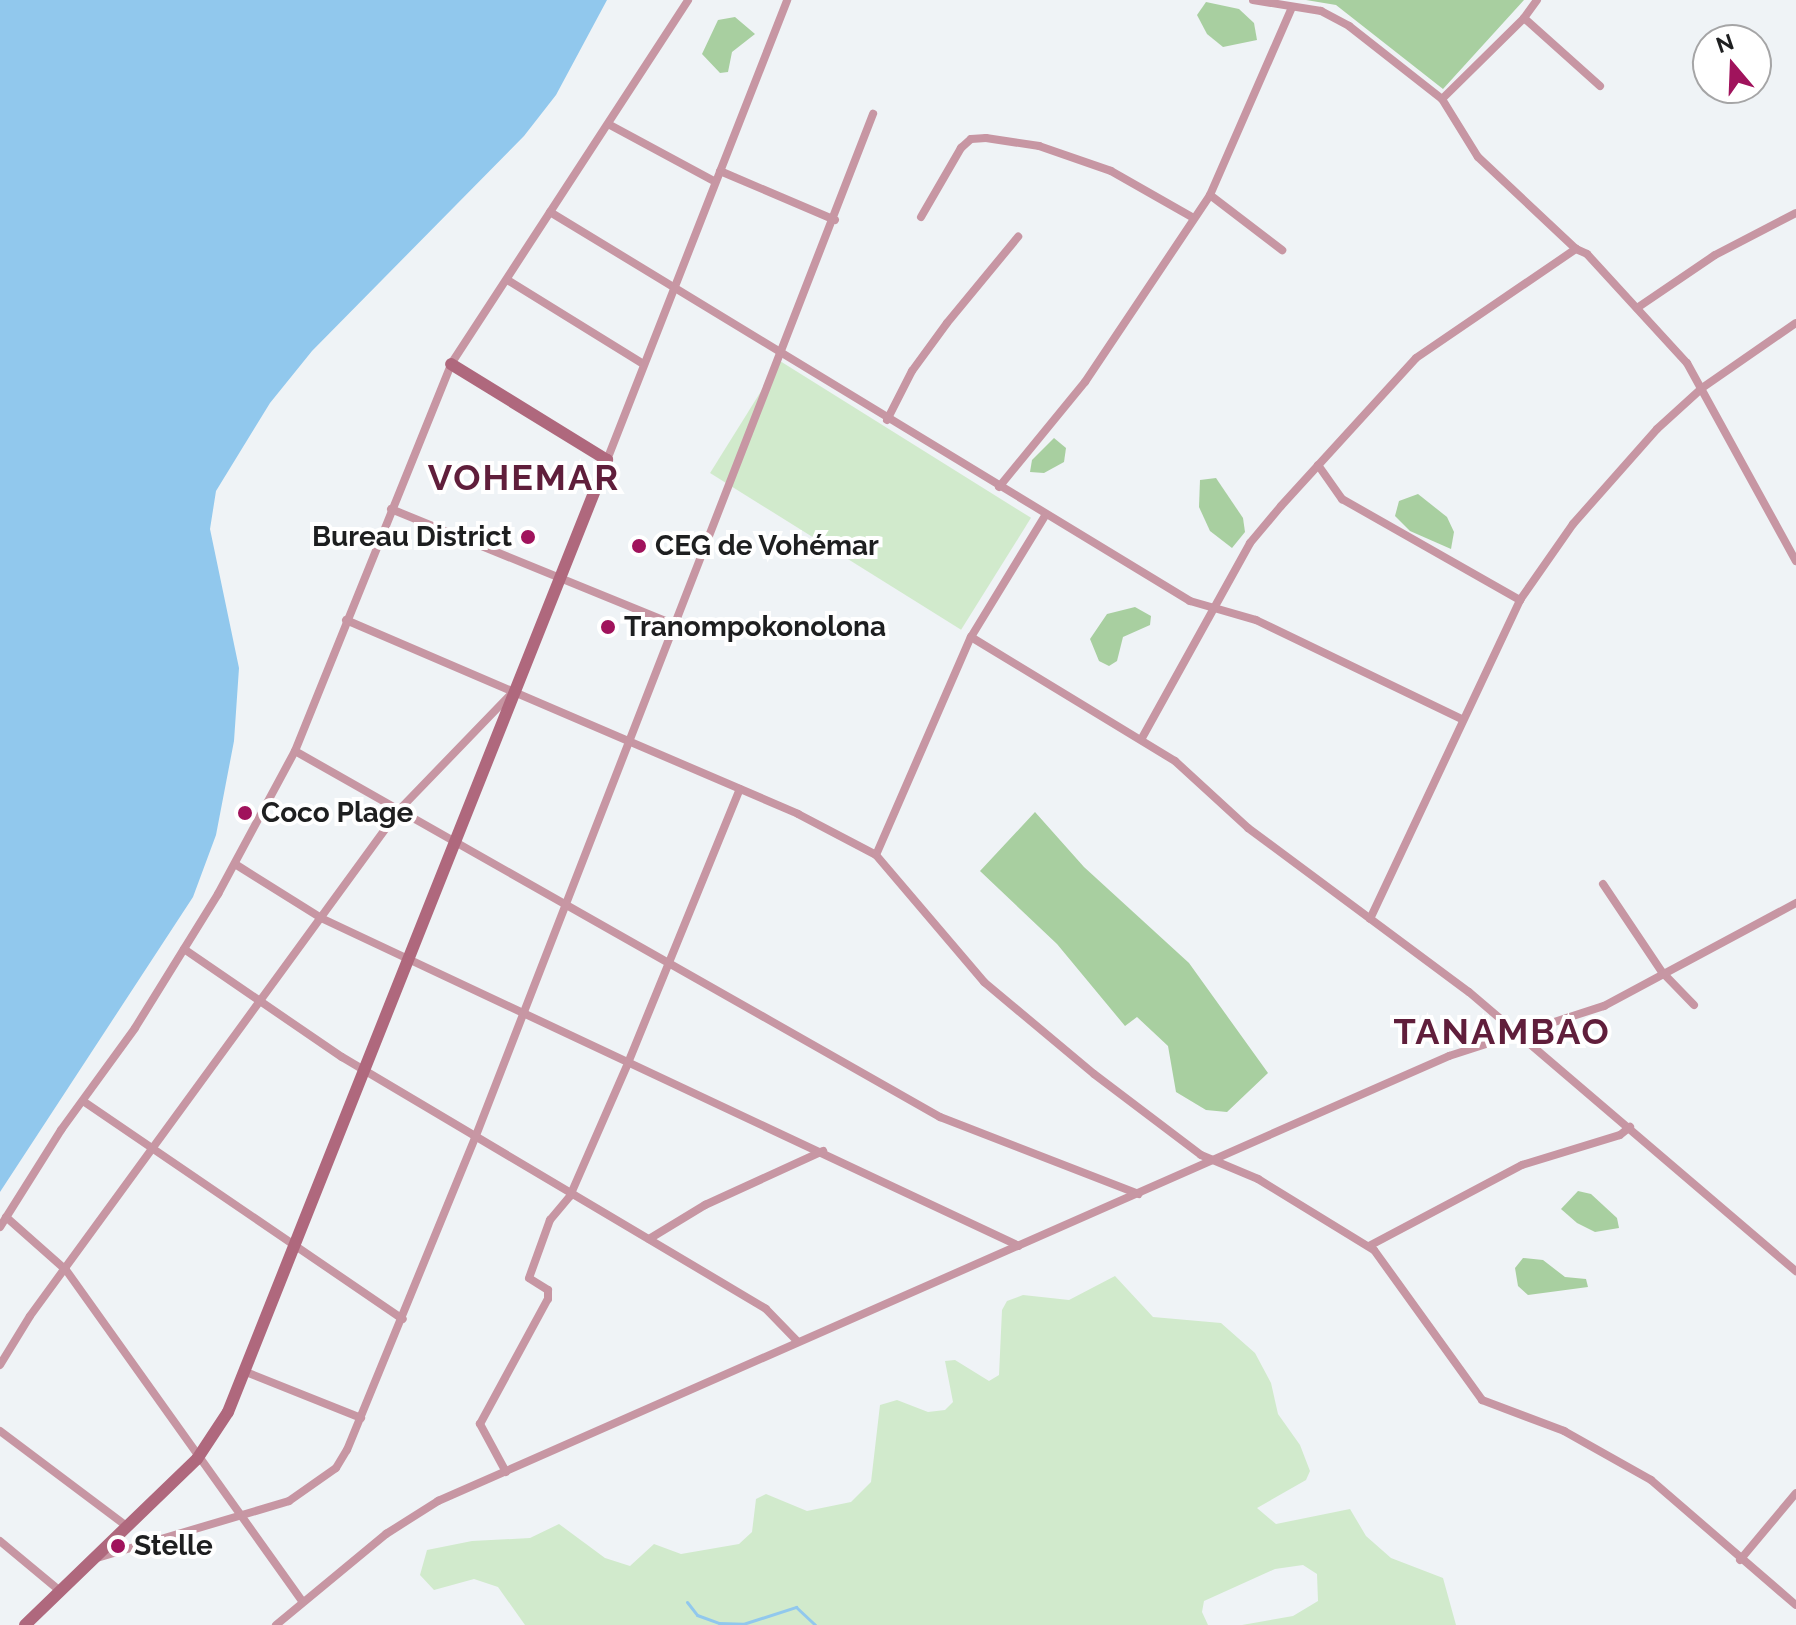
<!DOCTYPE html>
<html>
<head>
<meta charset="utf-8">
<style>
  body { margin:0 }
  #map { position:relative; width:1796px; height:1625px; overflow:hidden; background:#eff3f6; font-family:Raleway,sans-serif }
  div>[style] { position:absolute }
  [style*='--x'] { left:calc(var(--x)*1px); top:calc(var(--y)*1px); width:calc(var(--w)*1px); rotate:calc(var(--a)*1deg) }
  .green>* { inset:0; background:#d1eacc; transform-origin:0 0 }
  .forest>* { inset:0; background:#a8cfa0 }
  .water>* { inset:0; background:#91c8ed }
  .stream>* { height:3px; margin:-1.5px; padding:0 1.5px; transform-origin:1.5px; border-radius:1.5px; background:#91c8ed }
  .street>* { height:8px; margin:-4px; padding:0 4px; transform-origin:4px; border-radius:4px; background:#c796a3 }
  .secondary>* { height:12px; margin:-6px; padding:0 6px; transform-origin:6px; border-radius:6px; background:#af687d }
  .dots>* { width:22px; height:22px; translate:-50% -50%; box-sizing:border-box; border:4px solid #fff; border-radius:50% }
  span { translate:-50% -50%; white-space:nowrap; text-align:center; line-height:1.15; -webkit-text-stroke:8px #fff; paint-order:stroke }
  .poi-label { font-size:28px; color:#1e1f20; font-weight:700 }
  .right { translate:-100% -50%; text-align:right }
  .left { translate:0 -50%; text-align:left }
  .district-label { font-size:36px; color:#601e3b; font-weight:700; letter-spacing:2px }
  .north { position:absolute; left:1692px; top:24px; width:80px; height:80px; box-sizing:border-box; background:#fff; border:2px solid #a5a5a6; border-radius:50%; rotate:341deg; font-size:22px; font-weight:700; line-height:32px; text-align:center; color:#1e1f20 }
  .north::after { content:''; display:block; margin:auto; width:28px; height:36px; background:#a0135c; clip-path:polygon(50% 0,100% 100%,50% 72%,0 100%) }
</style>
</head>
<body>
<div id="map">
  <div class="green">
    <div style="left:780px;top:361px;width:296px;height:132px;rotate:32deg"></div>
    <div style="clip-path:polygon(1115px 1276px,1153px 1317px,1221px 1323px,1255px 1353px,1271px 1383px,1278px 1414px,1300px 1445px,1310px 1471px,1306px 1480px,1257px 1508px,1276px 1524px,1350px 1509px,1366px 1536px,1391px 1558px,1443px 1578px,1456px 1625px,1242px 1625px,1293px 1616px,1318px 1601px,1317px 1574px,1303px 1565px,1275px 1569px,1204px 1601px,1202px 1612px,1208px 1625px,525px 1625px,498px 1587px,474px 1579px,434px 1590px,420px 1575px,427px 1550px,472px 1541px,530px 1538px,559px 1524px,605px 1558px,630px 1566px,654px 1544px,681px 1554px,739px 1544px,752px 1532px,756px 1499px,766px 1494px,807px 1511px,851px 1502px,871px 1482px,880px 1405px,897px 1400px,928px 1412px,945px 1410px,953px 1402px,945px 1361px,955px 1360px,989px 1381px,999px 1375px,1002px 1310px,1007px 1301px,1023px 1295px,1069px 1300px)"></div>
  </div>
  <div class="forest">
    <div style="clip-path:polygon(1306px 0,1524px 0,1443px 89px,1336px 5px)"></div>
    <div style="clip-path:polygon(1206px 2px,1239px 9px,1254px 23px,1257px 40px,1223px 47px,1207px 34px,1197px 15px)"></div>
    <div style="clip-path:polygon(735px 17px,755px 34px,732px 52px,728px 72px,720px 73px,702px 54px,718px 20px)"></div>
    <div style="clip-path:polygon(1054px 438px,1066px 448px,1064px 462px,1044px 473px,1030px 472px,1032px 460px)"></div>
    <div style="clip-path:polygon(1216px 478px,1243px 518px,1245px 532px,1232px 548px,1210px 531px,1199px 507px,1200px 480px)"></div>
    <div style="clip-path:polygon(1418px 494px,1447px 517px,1454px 532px,1451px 549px,1410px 531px,1395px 516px,1399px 501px)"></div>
    <div style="clip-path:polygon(1135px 607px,1151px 616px,1150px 625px,1123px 637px,1117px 661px,1109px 666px,1099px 661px,1090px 639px,1107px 614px)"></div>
    <div style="clip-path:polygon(1035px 812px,1084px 867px,1189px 963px,1268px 1073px,1227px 1112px,1206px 1110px,1176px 1092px,1168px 1046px,1137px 1017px,1125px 1026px,1057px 944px,980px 871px)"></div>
    <div style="clip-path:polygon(1578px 1191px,1591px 1194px,1617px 1218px,1619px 1228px,1595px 1232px,1577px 1223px,1561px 1209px)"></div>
    <div style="clip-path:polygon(1523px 1258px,1543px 1260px,1565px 1277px,1586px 1279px,1588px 1287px,1528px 1295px,1518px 1286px,1515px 1268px)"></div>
  </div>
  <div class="water">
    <div style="clip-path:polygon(0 0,607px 0,556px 95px,524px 136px,312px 351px,270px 403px,216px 491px,210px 529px,239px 668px,234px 741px,216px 835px,193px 897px,0 1192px)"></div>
  </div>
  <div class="stream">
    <div style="--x:687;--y:1602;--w:16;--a:52"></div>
    <div style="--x:697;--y:1615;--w:23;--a:20"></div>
    <div style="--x:719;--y:1623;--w:24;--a:2"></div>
    <div style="--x:743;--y:1624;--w:56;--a:-17.8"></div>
    <div style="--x:796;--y:1607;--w:26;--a:43"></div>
  </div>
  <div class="street">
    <div style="--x:1253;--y:0;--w:69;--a:9.2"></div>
    <div style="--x:1321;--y:11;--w:32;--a:28"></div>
    <div style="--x:1349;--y:26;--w:118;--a:38.1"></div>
    <div style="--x:1442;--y:99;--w:68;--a:58.2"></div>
    <div style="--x:1478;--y:157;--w:134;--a:43.2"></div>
    <div style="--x:1576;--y:249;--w:12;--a:24"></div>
    <div style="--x:1587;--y:254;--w:148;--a:47.5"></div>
    <div style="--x:1687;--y:363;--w:226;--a:61.2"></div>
    <div style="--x:1524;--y:18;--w:22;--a:-54"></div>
    <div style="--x:1442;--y:99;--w:115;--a:-44.6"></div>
    <div style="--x:1524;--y:18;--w:102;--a:41.8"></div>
    <div style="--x:610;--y:125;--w:118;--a:28.3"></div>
    <div style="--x:720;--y:171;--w:125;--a:23.1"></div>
    <div style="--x:1210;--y:195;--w:91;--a:37.4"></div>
    <div style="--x:550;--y:212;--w:749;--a:31.29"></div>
    <div style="--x:1190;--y:601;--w:69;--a:16.1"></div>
    <div style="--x:1256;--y:620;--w:229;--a:25.7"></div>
    <div style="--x:921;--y:217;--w:80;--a:-59.9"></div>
    <div style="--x:961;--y:148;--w:13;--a:-42"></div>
    <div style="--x:971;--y:139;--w:15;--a:-4"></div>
    <div style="--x:986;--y:138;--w:54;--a:8.6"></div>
    <div style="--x:1039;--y:146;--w:76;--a:19.1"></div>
    <div style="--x:1111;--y:171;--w:93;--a:29.6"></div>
    <div style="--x:509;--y:281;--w:156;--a:31.7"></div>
    <div style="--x:1637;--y:308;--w:94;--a:-34.2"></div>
    <div style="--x:1715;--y:255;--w:91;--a:-27.4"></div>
    <div style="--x:887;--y:420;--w:55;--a:-63"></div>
    <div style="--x:912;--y:371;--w:59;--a:-53.9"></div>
    <div style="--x:947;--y:323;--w:112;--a:-50.5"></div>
    <div style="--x:607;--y:460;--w:494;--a:-68.6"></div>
    <div style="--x:1318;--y:465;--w:42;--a:54.8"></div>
    <div style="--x:1342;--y:499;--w:205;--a:29.6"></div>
    <div style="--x:999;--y:487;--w:136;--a:-50.7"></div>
    <div style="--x:1085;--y:382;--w:225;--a:-56.2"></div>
    <div style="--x:1210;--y:195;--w:205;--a:-66.4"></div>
    <div style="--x:391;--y:509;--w:305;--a:22.2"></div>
    <div style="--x:346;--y:620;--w:492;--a:23.2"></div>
    <div style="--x:798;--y:814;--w:88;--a:27.7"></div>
    <div style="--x:876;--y:855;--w:167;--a:49.6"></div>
    <div style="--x:984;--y:982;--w:143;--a:39.9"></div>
    <div style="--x:1094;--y:1074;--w:134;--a:37.1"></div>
    <div style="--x:1201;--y:1155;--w:62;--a:22.8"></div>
    <div style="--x:1258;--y:1179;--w:136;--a:31.5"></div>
    <div style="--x:1374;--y:1250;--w:185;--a:54.2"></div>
    <div style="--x:1482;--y:1400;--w:88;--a:20.7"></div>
    <div style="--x:1564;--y:1431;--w:100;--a:29.4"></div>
    <div style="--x:1651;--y:1480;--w:191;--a:40.8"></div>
    <div style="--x:971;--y:637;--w:239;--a:31.3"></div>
    <div style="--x:1175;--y:761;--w:99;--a:42.5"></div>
    <div style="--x:1248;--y:828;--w:275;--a:36.6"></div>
    <div style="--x:1469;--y:992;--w:430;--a:40.5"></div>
    <div style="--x:1142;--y:738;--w:223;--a:-61"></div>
    <div style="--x:1250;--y:543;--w:48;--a:-50"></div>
    <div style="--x:1281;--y:506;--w:200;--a:-47.6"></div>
    <div style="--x:1416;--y:358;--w:194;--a:-34.3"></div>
    <div style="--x:295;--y:751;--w:742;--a:29.57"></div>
    <div style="--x:940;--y:1117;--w:213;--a:21.2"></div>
    <div style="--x:876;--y:855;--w:238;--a:-66.5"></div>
    <div style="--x:971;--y:637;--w:142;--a:-58.6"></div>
    <div style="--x:235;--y:864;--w:102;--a:32.1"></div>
    <div style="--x:321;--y:918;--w:771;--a:25.17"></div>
    <div style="--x:1603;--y:884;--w:106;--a:56.2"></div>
    <div style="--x:1662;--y:972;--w:46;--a:45.9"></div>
    <div style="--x:1370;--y:919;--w:353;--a:-64.8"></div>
    <div style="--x:1520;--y:600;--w:93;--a:-55.1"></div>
    <div style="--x:1573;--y:524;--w:127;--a:-48.5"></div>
    <div style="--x:1657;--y:429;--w:61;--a:-42.3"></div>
    <div style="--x:1702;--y:388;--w:114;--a:-34.7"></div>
    <div style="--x:184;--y:949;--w:191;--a:34.4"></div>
    <div style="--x:342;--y:1057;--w:493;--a:30.7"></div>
    <div style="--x:766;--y:1309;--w:45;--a:45.9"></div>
    <div style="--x:83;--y:1101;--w:387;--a:34.3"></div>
    <div style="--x:6;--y:1217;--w:80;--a:41.5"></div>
    <div style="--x:66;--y:1270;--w:407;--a:54.5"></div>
    <div style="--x:0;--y:1227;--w:115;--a:-57.8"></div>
    <div style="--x:61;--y:1130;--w:126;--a:-54"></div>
    <div style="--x:135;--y:1028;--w:158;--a:-58.2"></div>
    <div style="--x:218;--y:894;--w:162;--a:-61.7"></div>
    <div style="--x:295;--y:751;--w:417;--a:-68"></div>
    <div style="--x:451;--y:364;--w:434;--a:-56.9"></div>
    <div style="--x:649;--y:1239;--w:66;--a:-31.3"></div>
    <div style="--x:705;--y:1205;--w:130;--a:-24.6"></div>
    <div style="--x:1369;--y:1246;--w:173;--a:-27.9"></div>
    <div style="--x:1522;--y:1165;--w:102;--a:-17"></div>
    <div style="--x:1620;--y:1135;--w:13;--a:-39"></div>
    <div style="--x:0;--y:1365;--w:57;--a:-58.5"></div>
    <div style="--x:30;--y:1316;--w:628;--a:-53.88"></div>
    <div style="--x:400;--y:809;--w:160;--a:-46"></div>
    <div style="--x:246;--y:1372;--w:124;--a:21.8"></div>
    <div style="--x:0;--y:1431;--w:156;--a:36.9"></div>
    <div style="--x:506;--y:1472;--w:55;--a:-118.4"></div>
    <div style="--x:480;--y:1424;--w:142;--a:-61.5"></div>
    <div style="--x:548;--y:1299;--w:9;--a:-90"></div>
    <div style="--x:548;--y:1290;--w:22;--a:-148"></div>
    <div style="--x:529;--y:1278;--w:62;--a:-70.1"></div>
    <div style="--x:550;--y:1220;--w:31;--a:-50"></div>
    <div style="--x:570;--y:1196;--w:145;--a:-66.4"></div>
    <div style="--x:628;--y:1063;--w:296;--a:-67.8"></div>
    <div style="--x:0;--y:1541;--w:78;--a:39.8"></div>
    <div style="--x:97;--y:1558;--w:200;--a:-16.5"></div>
    <div style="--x:289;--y:1501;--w:57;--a:-35.1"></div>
    <div style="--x:336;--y:1468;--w:21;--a:-59"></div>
    <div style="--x:347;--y:1450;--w:337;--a:-67.7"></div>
    <div style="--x:475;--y:1138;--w:1099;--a:-68.76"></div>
    <div style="--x:1740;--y:1560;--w:87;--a:-50.1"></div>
    <div style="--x:276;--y:1625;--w:143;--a:-39.6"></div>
    <div style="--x:386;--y:1534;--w:62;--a:-32.4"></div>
    <div style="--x:438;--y:1501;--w:1105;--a:-23.76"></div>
    <div style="--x:1449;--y:1056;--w:163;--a:-17.9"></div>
    <div style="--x:1604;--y:1006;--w:218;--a:-28.2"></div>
  </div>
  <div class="secondary">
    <div style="--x:25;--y:1625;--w:239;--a:-44"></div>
    <div style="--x:197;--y:1459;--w:56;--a:-56.6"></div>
    <div style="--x:228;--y:1412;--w:1025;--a:-68.29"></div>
    <div style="--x:607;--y:460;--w:183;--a:-148.4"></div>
  </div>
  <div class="dots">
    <div style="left:528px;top:537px;background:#a0135c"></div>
    <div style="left:639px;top:546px;background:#a0135c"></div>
    <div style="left:608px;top:627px;background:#a0135c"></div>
    <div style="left:245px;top:813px;background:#a0135c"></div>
    <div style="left:118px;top:1546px;background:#a0135c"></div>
  </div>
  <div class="poi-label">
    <span class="right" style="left:512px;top:537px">Bureau District</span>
    <span class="left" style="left:655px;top:546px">CEG de Vohémar</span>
    <span class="left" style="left:624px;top:627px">Tranompokonolona</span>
    <span class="left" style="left:261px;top:813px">Coco Plage</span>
    <span class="left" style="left:134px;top:1546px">Stelle</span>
  </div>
  <div class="district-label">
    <span style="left:524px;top:478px">VOHEMAR</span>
    <span style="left:1502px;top:1032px">TANAMBAO</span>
  </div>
  <div class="north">N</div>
</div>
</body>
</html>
